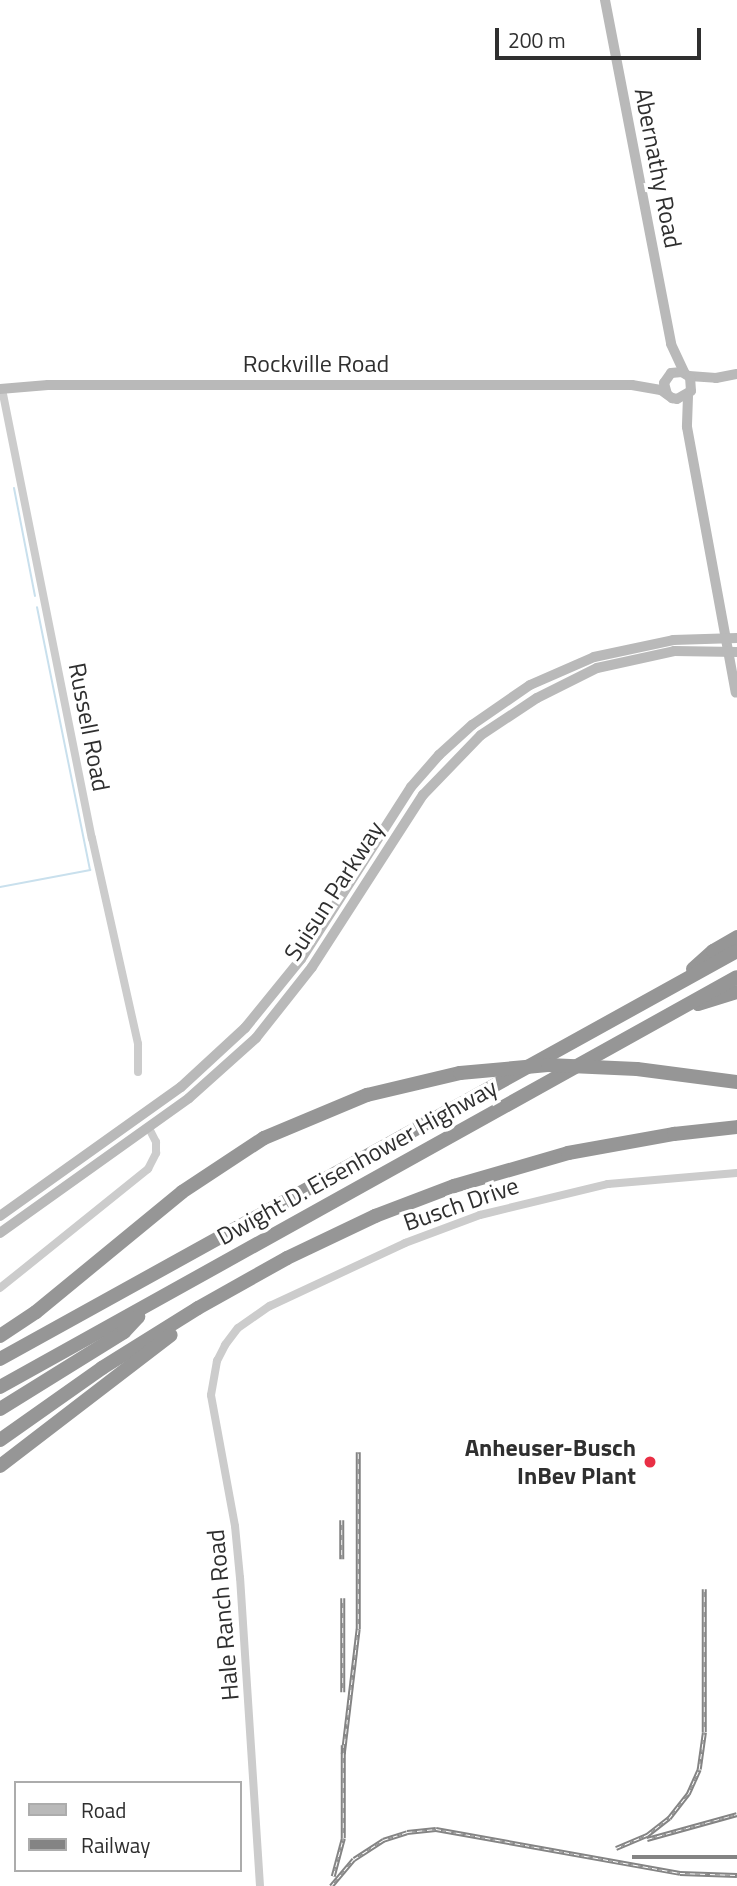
<!DOCTYPE html>
<html>
<head>
<meta charset="utf-8">
<style>
  body { margin:0 }
  #map { position:relative; width:737px; height:1886px; overflow:hidden; background:#fff; font-family:"Titillium Web",sans-serif }
  div>[style] { position:absolute }
  [style*='--x'] { left:calc(var(--x)*1px); top:calc(var(--y)*1px); width:calc(var(--w)*1px); rotate:calc(var(--a)*1deg) }
  .stream>* { height:2px; margin:-1px; padding:0 1px; transform-origin:1px; border-radius:1px; background:#c9e0ed }
  .street>* { height:8px; margin:-4px; padding:0 4px; transform-origin:4px; border-radius:4px; background:#ccc }
  .secondary>* { height:10px; margin:-5px; padding:0 5px; transform-origin:5px; border-radius:5px; background:#b9b9b9 }
  .highway>* { height:14px; margin:-7px; padding:0 7px; transform-origin:7px; border-radius:7px; background:#969696 }
  .rail>* { height:4.5px; margin-top:-2.25px; transform-origin:0; background:repeating-linear-gradient(90deg,#fff 0 5px,#848484 0 10px); box-sizing:border-box; border-block:2px solid #848484 }
  .highway-bridge>* { height:14px; margin:-7px; padding:0 7px; transform-origin:7px; border-radius:7px; background:#969696 }
  .dots>* { width:19px; height:19px; translate:-50% -50%; box-sizing:border-box; border:4px solid #fff; border-radius:50% }
  span { translate:-50% -50%; white-space:nowrap; text-align:center; line-height:1.15; -webkit-text-stroke:7px #fff; paint-order:stroke }
  .street-label { font-size:24px; color:#2f2f2f }
  .poi-label { font-size:24px; color:#2f2f2f; font-weight:700 }
  .right { translate:-100% -50%; text-align:right }
  .legend { position:absolute; left:14px; top:1781px; width:228px; height:91px; box-sizing:border-box; background:#fff; border:2px solid #acacac; margin:0; padding:9px 12px; list-style:none; font-size:21px; color:#2f2f2f }
  .legend li { display:flex; align-items:center; gap:14px; height:35px }
  .legend b { width:35px; border:2px solid #acacac }
  .scale { position:absolute; left:495px; top:28px; width:206px; height:32px; box-sizing:border-box; border:4px solid #2f2f2f; border-top:0; padding-left:9px; font-size:21px; line-height:24px; white-space:nowrap; color:#2f2f2f; -webkit-text-stroke:5px #fff; paint-order:stroke }
</style>
</head>
<body>
<div id="map">
  <div class="stream">
    <div style="--x:14;--y:488;--w:110;--a:79"></div>
    <div style="--x:0;--y:887;--w:92;--a:-10.7"></div>
    <div style="--x:90;--y:870;--w:268;--a:-101.4"></div>
  </div>
  <div class="street">
    <div style="--x:2;--y:389;--w:458;--a:78.7"></div>
    <div style="--x:92;--y:838;--w:211;--a:77.4"></div>
    <div style="--x:138;--y:1044;--w:28;--a:90"></div>
    <div style="--x:0;--y:1288;--w:190;--a:-38.8"></div>
    <div style="--x:148;--y:1169;--w:18;--a:-63"></div>
    <div style="--x:156;--y:1153;--w:11;--a:-90"></div>
    <div style="--x:156;--y:1142;--w:16;--a:-117"></div>
    <div style="--x:260;--y:1886;--w:309;--a:-93.7"></div>
    <div style="--x:240;--y:1578;--w:52;--a:-95.5"></div>
    <div style="--x:235;--y:1526;--w:133;--a:-100.4"></div>
    <div style="--x:211;--y:1395;--w:35;--a:-80"></div>
    <div style="--x:217;--y:1361;--w:18;--a:-63"></div>
    <div style="--x:225;--y:1345;--w:21;--a:-53"></div>
    <div style="--x:238;--y:1328;--w:39;--a:-35"></div>
    <div style="--x:270;--y:1306;--w:149;--a:-25"></div>
    <div style="--x:405;--y:1243;--w:80;--a:-20.5"></div>
    <div style="--x:480;--y:1215;--w:132;--a:-13.6"></div>
    <div style="--x:608;--y:1184;--w:129;--a:-4.9"></div>
  </div>
  <div class="secondary">
    <div style="--x:605;--y:0;--w:350;--a:79.1"></div>
    <div style="--x:671;--y:344;--w:31;--a:65"></div>
    <div style="--x:689;--y:376;--w:27;--a:4"></div>
    <div style="--x:716;--y:378;--w:21;--a:-11"></div>
    <div style="--x:0;--y:389;--w:48;--a:-4.8"></div>
    <div style="--x:48;--y:385;--w:584;--a:0"></div>
    <div style="--x:632;--y:385;--w:29;--a:10"></div>
    <div style="--x:661;--y:390;--w:14;--a:36"></div>
    <div style="--x:672;--y:398;--w:5;--a:11"></div>
    <div style="--x:677;--y:399;--w:16;--a:-30"></div>
    <div style="--x:691;--y:391;--w:14;--a:-94"></div>
    <div style="--x:690;--y:377;--w:9;--a:-148"></div>
    <div style="--x:682;--y:372;--w:11;--a:175"></div>
    <div style="--x:671;--y:373;--w:12;--a:125"></div>
    <div style="--x:664;--y:383;--w:11;--a:75"></div>
    <div style="--x:688;--y:396;--w:31;--a:92"></div>
    <div style="--x:687;--y:427;--w:270;--a:79.6"></div>
    <div style="--x:0;--y:1216;--w:222;--a:-35.5"></div>
    <div style="--x:181;--y:1087;--w:87;--a:-42.7"></div>
    <div style="--x:245;--y:1028;--w:89;--a:-50.9"></div>
    <div style="--x:301;--y:959;--w:204;--a:-57.4"></div>
    <div style="--x:411;--y:787;--w:43;--a:-48.8"></div>
    <div style="--x:439;--y:755;--w:45;--a:-42.3"></div>
    <div style="--x:472;--y:725;--w:70;--a:-34.6"></div>
    <div style="--x:530;--y:685;--w:70;--a:-23.6"></div>
    <div style="--x:594;--y:657;--w:81;--a:-12.1"></div>
    <div style="--x:673;--y:640;--w:64;--a:-1.8"></div>
    <div style="--x:0;--y:1233;--w:232;--a:-35.5"></div>
    <div style="--x:189;--y:1098;--w:90;--a:-41.8"></div>
    <div style="--x:256;--y:1038;--w:90;--a:-51.7"></div>
    <div style="--x:312;--y:967;--w:205;--a:-57.2"></div>
    <div style="--x:423;--y:795;--w:83;--a:-46"></div>
    <div style="--x:481;--y:735;--w:67;--a:-33.5"></div>
    <div style="--x:537;--y:698;--w:67;--a:-26.6"></div>
    <div style="--x:597;--y:668;--w:79;--a:-12.4"></div>
    <div style="--x:674;--y:651;--w:63;--a:0.9"></div>
  </div>
  <div class="highway">
    <div style="--x:693;--y:969;--w:27;--a:-42"></div>
    <div style="--x:713;--y:951;--w:28;--a:-30"></div>
    <div style="--x:698;--y:1004;--w:41;--a:-17.1"></div>
    <div style="--x:637;--y:1069;--w:101;--a:7.4"></div>
    <div style="--x:0;--y:1336;--w:43;--a:-33.7"></div>
    <div style="--x:36;--y:1312;--w:189;--a:-39.4"></div>
    <div style="--x:182;--y:1192;--w:98;--a:-33.4"></div>
    <div style="--x:264;--y:1138;--w:112;--a:-22.7"></div>
    <div style="--x:367;--y:1095;--w:96;--a:-13.3"></div>
    <div style="--x:0;--y:1359;--w:842;--a:-28.97"></div>
    <div style="--x:0;--y:1387;--w:843;--a:-29.09"></div>
    <div style="--x:0;--y:1409;--w:146;--a:-31.8"></div>
    <div style="--x:124;--y:1332;--w:21;--a:-47"></div>
    <div style="--x:0;--y:1440;--w:125;--a:-35.2"></div>
    <div style="--x:102;--y:1368;--w:113;--a:-32"></div>
    <div style="--x:198;--y:1308;--w:102;--a:-29.3"></div>
    <div style="--x:287;--y:1258;--w:98;--a:-25.5"></div>
    <div style="--x:375;--y:1216;--w:85;--a:-20.8"></div>
    <div style="--x:454;--y:1186;--w:119;--a:-16.1"></div>
    <div style="--x:568;--y:1153;--w:108;--a:-10.2"></div>
    <div style="--x:674;--y:1134;--w:63;--a:-6.3"></div>
    <div style="--x:0;--y:1466;--w:215;--a:-37.5"></div>
  </div>
  <div class="rail">
    <div style="--x:342;--y:1520;--w:39;--a:90"></div>
    <div style="--x:343;--y:1598;--w:94;--a:90"></div>
    <div style="--x:343;--y:1754;--w:126;--a:-83.2"></div>
    <div style="--x:358;--y:1629;--w:177;--a:-90"></div>
    <div style="--x:647;--y:1839;--w:93;--a:-15.5"></div>
    <div style="--x:616;--y:1848;--w:34;--a:-23"></div>
    <div style="--x:647;--y:1835;--w:28;--a:-38"></div>
    <div style="--x:669;--y:1818;--w:31;--a:-52"></div>
    <div style="--x:688;--y:1794;--w:27;--a:-66"></div>
    <div style="--x:699;--y:1769;--w:37;--a:-82"></div>
    <div style="--x:704;--y:1732;--w:143;--a:-90"></div>
    <div style="--x:632;--y:1857;--w:105;--a:0"></div>
    <div style="--x:333;--y:1876;--w:39;--a:-75"></div>
    <div style="--x:343;--y:1838;--w:93;--a:-90"></div>
    <div style="--x:331;--y:1886;--w:35;--a:-50"></div>
    <div style="--x:354;--y:1859;--w:35;--a:-33"></div>
    <div style="--x:383;--y:1840;--w:25;--a:-18"></div>
    <div style="--x:407;--y:1832;--w:29;--a:-6"></div>
    <div style="--x:436;--y:1829;--w:248;--a:10.2"></div>
    <div style="--x:680;--y:1873;--w:57;--a:2"></div>
  </div>
  <div class="highway-bridge">
    <div style="--x:460;--y:1073;--w:88;--a:-5.2"></div>
    <div style="--x:548;--y:1065;--w:89;--a:2.6"></div>
  </div>
  <div class="dots">
    <div style="left:650px;top:1462px;background:#e92f45"></div>
  </div>
  <div class="street-label">
    <span style="left:658px;top:168px;rotate:79deg">Abernathy Road</span>
    <span style="left:316px;top:364px">Rockville Road</span>
    <span style="left:89px;top:727px;rotate:79deg">Russell Road</span>
    <span style="left:334px;top:891px;rotate:-57deg">Suisun Parkway</span>
    <span style="left:357px;top:1162px;rotate:-29deg">Dwight D. Eisenhower Highway</span>
    <span style="left:461px;top:1204px;rotate:-19deg">Busch Drive</span>
    <span style="left:223px;top:1615px;rotate:-95deg">Hale Ranch Road</span>
  </div>
  <div class="poi-label">
    <span class="right" style="left:636px;top:1462px">Anheuser-Busch<br>InBev Plant</span>
  </div>
  <ul class="legend">
  <li><b style="height:9px;background:#b9b9b9"></b>Road</li>
  <li><b style="height:9px;background:#848484"></b>Railway</li>
  </ul>
  <div class="scale">200 m</div>
</div>
</body>
</html>
